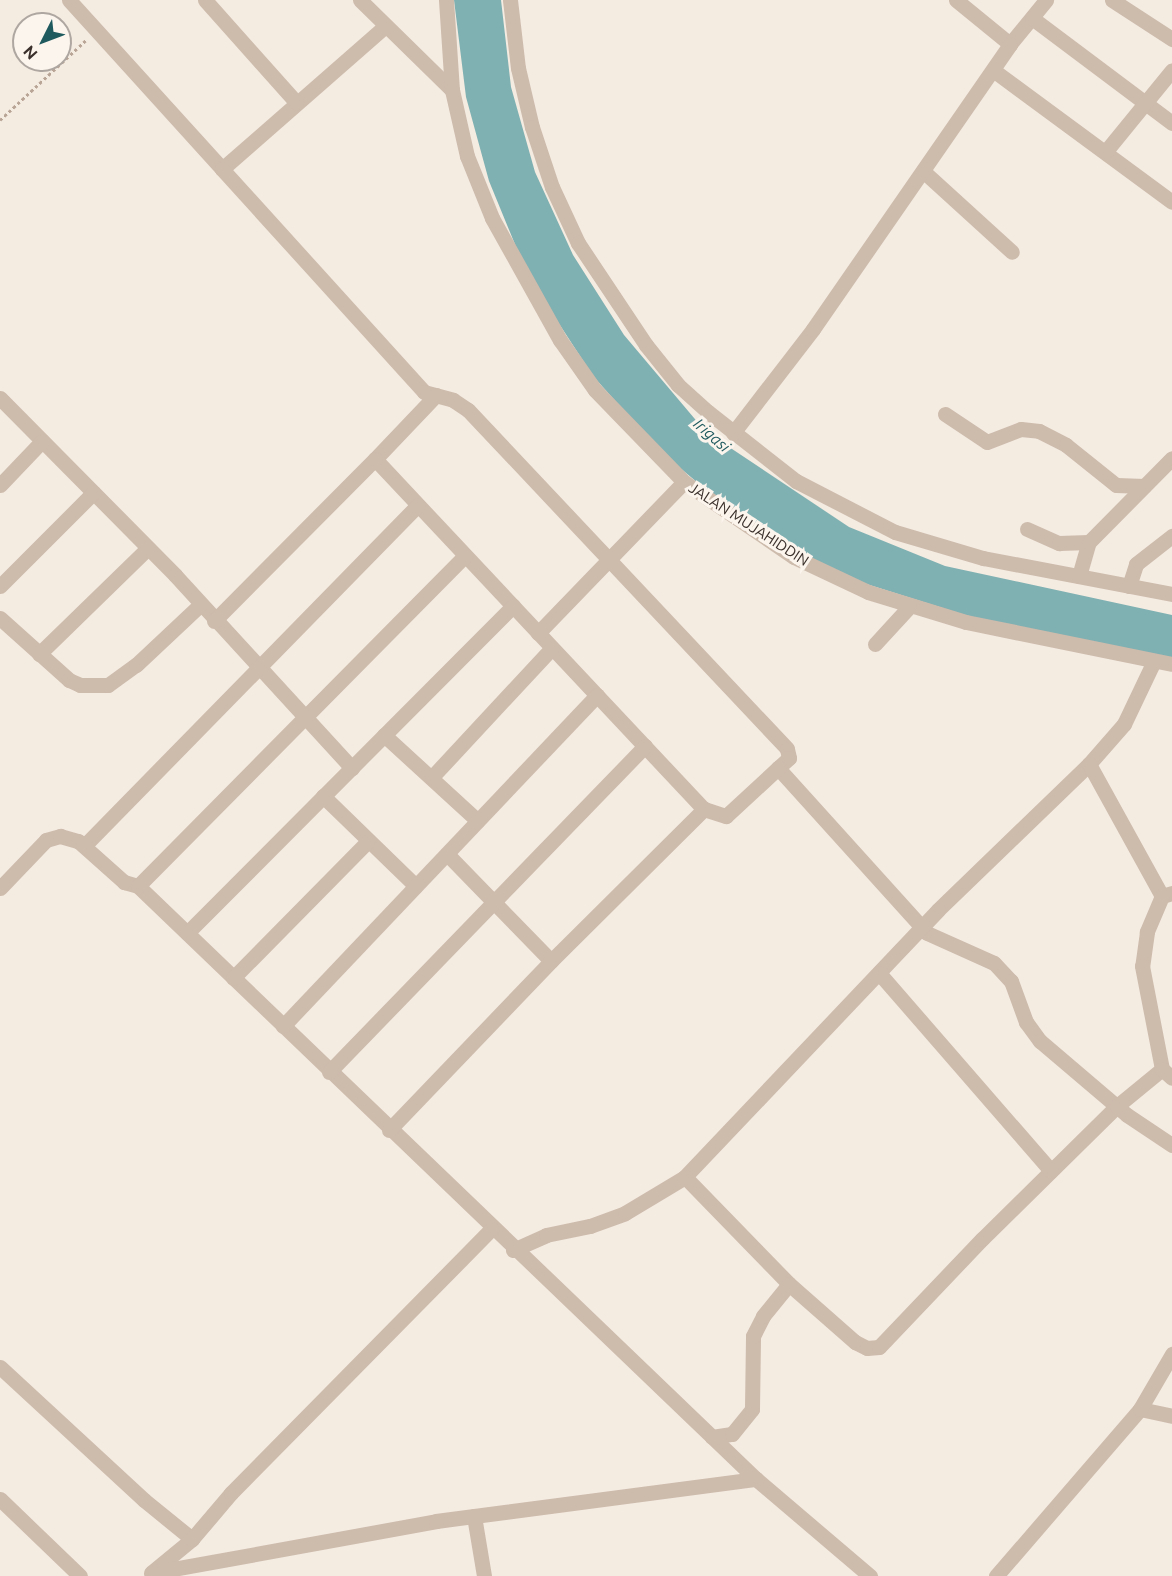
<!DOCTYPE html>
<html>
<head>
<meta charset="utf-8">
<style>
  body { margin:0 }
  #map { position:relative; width:1172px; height:1576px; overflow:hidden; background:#f4ebe1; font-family:Ubuntu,sans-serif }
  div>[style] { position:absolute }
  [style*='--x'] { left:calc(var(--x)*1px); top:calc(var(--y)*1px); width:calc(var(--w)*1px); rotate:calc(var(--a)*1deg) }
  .water>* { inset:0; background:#7fb0b2 }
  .path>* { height:3px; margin-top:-1.5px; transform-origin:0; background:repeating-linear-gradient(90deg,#b9a596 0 3px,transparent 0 6px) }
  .minor>* { height:15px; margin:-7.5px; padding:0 7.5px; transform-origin:7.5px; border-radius:7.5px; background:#cdbbac }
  span { translate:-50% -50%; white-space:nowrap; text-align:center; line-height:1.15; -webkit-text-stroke:6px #fbf5ee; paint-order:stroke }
  .street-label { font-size:15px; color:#3b302b }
  .water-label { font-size:16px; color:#1f5a5e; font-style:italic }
  .north { position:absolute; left:12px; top:12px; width:60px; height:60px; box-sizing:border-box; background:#fbf5ee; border:2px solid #aea6a0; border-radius:50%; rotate:228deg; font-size:16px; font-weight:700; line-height:24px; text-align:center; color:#3b302b }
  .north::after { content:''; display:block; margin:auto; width:21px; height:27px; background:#1f5a5e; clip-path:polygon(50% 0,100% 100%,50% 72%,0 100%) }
</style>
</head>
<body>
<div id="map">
  <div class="water">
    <div style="clip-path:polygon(454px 0,501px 0,511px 87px,535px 172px,573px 255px,624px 335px,705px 431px,849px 527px,945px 566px,1172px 615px,1172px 660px,1012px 630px,838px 575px,729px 509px,661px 452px,593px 376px,528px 276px,489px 181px,466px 97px)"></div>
  </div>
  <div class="path">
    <div style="--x:0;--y:120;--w:117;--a:-42.9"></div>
  </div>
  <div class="minor">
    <div style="--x:69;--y:0;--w:228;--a:47.8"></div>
    <div style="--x:222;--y:169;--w:215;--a:-41.2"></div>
    <div style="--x:205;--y:0;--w:137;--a:48.3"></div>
    <div style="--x:360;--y:0;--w:129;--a:44.4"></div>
    <div style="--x:446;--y:0;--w:90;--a:86.2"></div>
    <div style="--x:452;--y:90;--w:68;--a:77.2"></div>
    <div style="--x:467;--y:156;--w:67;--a:68"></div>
    <div style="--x:492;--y:218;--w:140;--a:60.9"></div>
    <div style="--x:560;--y:340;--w:61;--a:55"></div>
    <div style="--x:595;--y:390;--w:128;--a:45.9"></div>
    <div style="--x:684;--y:482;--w:133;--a:34.3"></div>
    <div style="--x:794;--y:557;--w:82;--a:25.3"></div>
    <div style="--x:868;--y:592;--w:102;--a:17"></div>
    <div style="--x:966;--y:622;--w:210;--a:11.5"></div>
    <div style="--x:510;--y:0;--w:68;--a:83.3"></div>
    <div style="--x:518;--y:68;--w:61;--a:76.7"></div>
    <div style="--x:532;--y:127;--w:63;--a:71.6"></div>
    <div style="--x:552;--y:187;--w:62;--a:65.1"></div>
    <div style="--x:578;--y:243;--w:123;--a:56.3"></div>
    <div style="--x:646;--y:345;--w:51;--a:51.3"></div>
    <div style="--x:678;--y:385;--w:40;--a:42"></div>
    <div style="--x:708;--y:412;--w:112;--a:38.1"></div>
    <div style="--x:796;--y:481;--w:111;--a:27.3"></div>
    <div style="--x:895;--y:532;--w:92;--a:16.5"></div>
    <div style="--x:983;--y:558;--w:192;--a:10.8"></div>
    <div style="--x:956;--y:0;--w:70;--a:39.2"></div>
    <div style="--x:1010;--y:44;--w:57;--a:-50.7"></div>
    <div style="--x:1112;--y:0;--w:72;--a:33"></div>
    <div style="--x:1032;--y:18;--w:175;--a:36.9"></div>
    <div style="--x:993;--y:70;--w:222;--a:36.4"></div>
    <div style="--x:1106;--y:151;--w:104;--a:-50.8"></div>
    <div style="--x:222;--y:169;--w:301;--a:47.8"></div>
    <div style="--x:424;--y:392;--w:30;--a:15"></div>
    <div style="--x:453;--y:400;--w:18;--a:34"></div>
    <div style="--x:468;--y:410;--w:465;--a:46.7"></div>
    <div style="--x:787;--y:749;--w:9;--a:77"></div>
    <div style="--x:789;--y:758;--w:15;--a:138"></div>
    <div style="--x:778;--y:768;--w:222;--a:47.9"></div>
    <div style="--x:927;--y:933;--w:73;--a:24.1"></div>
    <div style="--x:994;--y:963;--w:25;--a:47"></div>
    <div style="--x:1011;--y:981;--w:44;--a:69.9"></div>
    <div style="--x:1026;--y:1022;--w:24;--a:54"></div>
    <div style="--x:1040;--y:1041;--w:114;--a:40.4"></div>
    <div style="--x:1127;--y:1115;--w:54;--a:33.7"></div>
    <div style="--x:923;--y:171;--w:120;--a:42.3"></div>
    <div style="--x:436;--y:395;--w:88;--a:133.6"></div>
    <div style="--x:375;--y:459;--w:480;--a:46.8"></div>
    <div style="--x:0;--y:398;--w:249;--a:45.3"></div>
    <div style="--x:175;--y:575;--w:262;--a:47.5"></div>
    <div style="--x:945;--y:414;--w:50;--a:33.7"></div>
    <div style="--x:987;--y:442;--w:36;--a:-21"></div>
    <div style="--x:1021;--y:429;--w:18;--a:6"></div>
    <div style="--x:1039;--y:431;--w:30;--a:27"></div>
    <div style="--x:1066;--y:445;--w:64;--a:38.7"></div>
    <div style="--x:1116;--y:485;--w:28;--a:2"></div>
    <div style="--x:733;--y:433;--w:131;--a:-52.4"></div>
    <div style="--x:813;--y:329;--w:346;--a:-55.3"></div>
    <div style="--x:0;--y:485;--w:61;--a:-46.3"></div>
    <div style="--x:1027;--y:529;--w:35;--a:24"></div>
    <div style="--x:1059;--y:543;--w:30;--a:-2"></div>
    <div style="--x:1079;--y:576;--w:35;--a:-74"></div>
    <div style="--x:1089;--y:542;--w:118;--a:-45.3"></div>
    <div style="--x:0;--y:586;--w:132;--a:-45"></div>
    <div style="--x:1129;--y:586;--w:23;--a:-72"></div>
    <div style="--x:1136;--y:564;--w:46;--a:-37.9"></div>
    <div style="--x:0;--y:618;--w:93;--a:41.9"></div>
    <div style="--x:69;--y:680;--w:12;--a:24"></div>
    <div style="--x:80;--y:685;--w:28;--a:0"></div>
    <div style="--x:108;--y:685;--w:34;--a:-36"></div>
    <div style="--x:136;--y:665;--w:88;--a:-43.2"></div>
    <div style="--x:214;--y:621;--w:228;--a:-45.2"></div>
    <div style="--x:538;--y:633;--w:210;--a:-46"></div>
    <div style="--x:875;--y:644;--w:50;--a:-47.4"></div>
    <div style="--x:39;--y:654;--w:151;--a:-44.2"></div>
    <div style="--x:1154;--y:661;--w:70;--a:115.5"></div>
    <div style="--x:1124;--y:724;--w:53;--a:131.2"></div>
    <div style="--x:1089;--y:764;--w:210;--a:136"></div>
    <div style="--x:938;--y:910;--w:368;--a:133.5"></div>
    <div style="--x:685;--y:1177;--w:149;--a:45.8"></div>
    <div style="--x:789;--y:1284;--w:88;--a:41.3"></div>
    <div style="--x:855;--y:1342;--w:13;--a:27"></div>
    <div style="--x:867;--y:1348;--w:12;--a:-5"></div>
    <div style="--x:879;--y:1347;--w:149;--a:-46.4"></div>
    <div style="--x:982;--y:1239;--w:190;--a:-44.6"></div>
    <div style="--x:1117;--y:1106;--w:58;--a:-39.4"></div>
    <div style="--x:384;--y:735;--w:127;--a:42.5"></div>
    <div style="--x:1089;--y:764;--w:151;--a:61.1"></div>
    <div style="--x:1162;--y:896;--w:10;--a:-17"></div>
    <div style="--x:432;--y:777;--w:176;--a:-47.1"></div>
    <div style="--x:323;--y:796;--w:129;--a:44.1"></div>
    <div style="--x:84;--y:846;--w:477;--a:-45.6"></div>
    <div style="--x:447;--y:854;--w:149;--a:45.8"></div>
    <div style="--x:138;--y:886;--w:856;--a:43.82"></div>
    <div style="--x:756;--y:1479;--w:150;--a:40.4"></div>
    <div style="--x:0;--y:888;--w:66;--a:-46.2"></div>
    <div style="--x:46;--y:840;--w:15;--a:-16"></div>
    <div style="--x:60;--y:836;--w:19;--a:16"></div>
    <div style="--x:78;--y:841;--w:62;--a:41.7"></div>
    <div style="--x:124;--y:882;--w:15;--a:16"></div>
    <div style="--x:138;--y:886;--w:465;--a:-45.3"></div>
    <div style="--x:1162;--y:896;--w:39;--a:113"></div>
    <div style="--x:1147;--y:932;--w:34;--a:98"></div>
    <div style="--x:1142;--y:966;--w:105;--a:79"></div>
    <div style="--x:1162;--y:1069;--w:13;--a:42"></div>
    <div style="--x:187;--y:933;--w:462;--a:-45.1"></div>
    <div style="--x:879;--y:973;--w:262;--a:49"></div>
    <div style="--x:233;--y:978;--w:191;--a:-45.4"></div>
    <div style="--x:283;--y:1026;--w:456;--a:-46.5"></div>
    <div style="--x:329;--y:1072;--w:454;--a:-45.9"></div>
    <div style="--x:389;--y:1130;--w:234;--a:-46.2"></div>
    <div style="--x:551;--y:961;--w:216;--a:-44.8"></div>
    <div style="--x:704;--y:809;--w:23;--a:18"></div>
    <div style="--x:726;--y:816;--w:71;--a:-42.7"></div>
    <div style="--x:513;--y:1250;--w:36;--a:-24"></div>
    <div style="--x:546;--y:1235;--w:45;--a:-11.6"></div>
    <div style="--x:590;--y:1226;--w:37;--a:-20"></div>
    <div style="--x:625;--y:1213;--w:70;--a:-31"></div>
    <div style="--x:0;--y:1367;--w:196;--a:42.7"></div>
    <div style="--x:144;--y:1500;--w:62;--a:39.1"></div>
    <div style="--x:1140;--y:1409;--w:33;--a:12"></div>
    <div style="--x:712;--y:1437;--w:20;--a:-9"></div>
    <div style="--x:732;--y:1434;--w:32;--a:-51"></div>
    <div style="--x:752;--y:1409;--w:73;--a:-89.2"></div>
    <div style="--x:753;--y:1336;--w:22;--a:-63"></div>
    <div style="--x:763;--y:1316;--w:41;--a:-50.9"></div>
    <div style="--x:0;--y:1499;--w:111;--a:43.9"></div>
    <div style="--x:474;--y:1516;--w:61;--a:80.5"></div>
    <div style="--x:152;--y:1572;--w:52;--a:-39.5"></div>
    <div style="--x:192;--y:1539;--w:60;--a:-49.7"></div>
    <div style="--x:231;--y:1493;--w:371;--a:-45.4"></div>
    <div style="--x:151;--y:1573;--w:290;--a:-10.3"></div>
    <div style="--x:436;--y:1521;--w:323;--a:-7.5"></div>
    <div style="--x:996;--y:1576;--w:221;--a:-49.2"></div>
    <div style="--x:1140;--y:1409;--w:64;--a:-59.8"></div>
  </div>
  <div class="street-label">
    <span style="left:749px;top:524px;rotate:33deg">JALAN MUJAHIDDIN</span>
  </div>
  <div class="water-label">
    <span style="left:712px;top:435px;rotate:41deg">Irigasi</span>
  </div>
  <div class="north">N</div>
</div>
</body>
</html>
